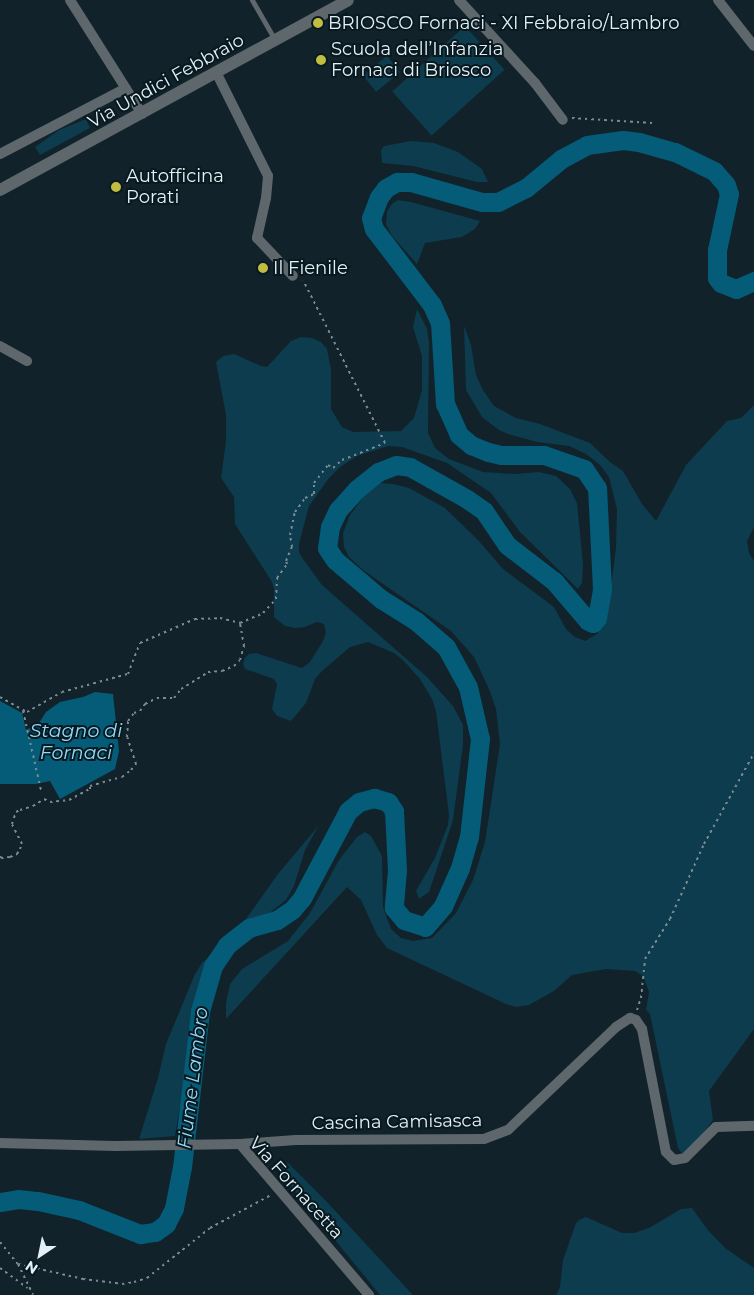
<!DOCTYPE html>
<html>
<head>
<meta charset="utf-8">
<style>
  body { margin:0 }
  #map { position:relative; width:754px; height:1295px; overflow:hidden; background:#11222a; font-family:Montserrat,sans-serif }
  div>[style] { position:absolute }
  [style*='--x'] { left:calc(var(--x)*1px); top:calc(var(--y)*1px); width:calc(var(--w)*1px); rotate:calc(var(--a)*1deg) }
  .green>* { inset:0; background:#0c3c4d; transform-origin:0 0 }
  .water>* { inset:0; background:#045c78 }
  .river>* { height:19px; margin:-9.5px; padding:0 9.5px; transform-origin:9.5px; border-radius:9.5px; background:#045c78 }
  .path>* { height:2px; margin-top:-1px; transform-origin:0; background:repeating-linear-gradient(90deg,#7c8a91 0 2.5px,transparent 0 6.5px) }
  .service>* { height:5px; margin:-2.5px; padding:0 2.5px; transform-origin:2.5px; border-radius:2.5px; background:#5e676b }
  .minor>* { height:10px; margin:-5px; padding:0 5px; transform-origin:5px; border-radius:5px; background:#5e676b }
  .tertiary>* { height:12px; margin:-6px; padding:0 6px; transform-origin:6px; border-radius:6px; background:#5e676b }
  .dots>* { width:14px; height:14px; translate:-50% -50%; box-sizing:border-box; border:2px solid #081920; border-radius:50% }
  span { translate:-50% -50%; white-space:nowrap; text-align:center; line-height:1.15; -webkit-text-stroke:4px #081920; paint-order:stroke }
  .poi-label { font-size:18px; color:#e5f0f6 }
  .left { translate:0 -50%; text-align:left }
  .street-label { font-size:18px; color:#e5f0f6 }
  .water-label { font-size:19px; color:#94d9f8; font-style:italic }
  .north { position:absolute; left:15px; top:1230px; width:50px; height:50px; -webkit-text-stroke:4px #081920; paint-order:stroke; rotate:214deg; font-size:14px; font-weight:700; line-height:20px; text-align:center; color:#e5f0f6 }
  .north::after { content:''; display:block; margin:auto; width:18px; height:22px; background:#e5f0f6; clip-path:polygon(50% 0,100% 100%,50% 72%,0 100%) }
</style>
</head>
<body>
<div id="map">
  <div class="green">
    <div style="left:465px;top:26px;width:59px;height:98px;rotate:48deg"></div>
    <div style="left:387px;top:56px;width:21px;height:31px;rotate:51deg"></div>
    <div style="clip-path:polygon(86px 119px,90px 128px,40px 155px,35px 147px,59px 130px)"></div>
    <div style="clip-path:polygon(411px 141px,434px 143px,458px 152px,482px 169px,488px 182px,477px 182px,413px 166px,382px 163px,381px 150px,384px 146px)"></div>
    <div style="clip-path:polygon(398px 200px,411px 202px,480px 221px,475px 229px,462px 237px,425px 243px,417px 264px,392px 236px,386px 224px,387px 211px,393px 203px)"></div>
    <div style="clip-path:polygon(417px 309px,427px 329px,429px 343px,428px 433px,435px 448px,449px 459px,483px 472px,515px 474px,539px 472px,556px 476px,570px 489px,577px 503px,583px 564px,582px 583px,578px 589px,520px 532px,491px 493px,447px 463px,402px 447px,388px 446px,357px 456px,340px 467px,329px 478px,309px 506px,299px 544px,299px 552px,303px 559px,322px 585px,427px 677px,453px 706px,463px 725px,463px 745px,453px 820px,429px 892px,419px 899px,416px 891px,435px 858px,448px 825px,449px 815px,436px 711px,432px 699px,420px 679px,403px 660px,394px 653px,368px 642px,350px 647px,322px 671px,315px 679px,306px 703px,291px 721px,277px 716px,272px 709px,277px 684px,274px 679px,245px 669px,243px 664px,245px 658px,249px 654px,256px 653px,302px 668px,310px 662px,323px 641px,326px 632px,324px 624px,317px 622px,305px 627px,295px 628px,285px 626px,274px 617px,274px 589px,272px 582px,235px 524px,234px 497px,221px 478px,226px 441px,226px 415px,216px 362px,223px 356px,234px 354px,261px 366px,267px 367px,291px 341px,301px 337px,312px 338px,321px 342px,327px 349px,331px 370px,331px 409px,342px 427px,353px 432px,401px 431px,414px 418px,422px 390px,422px 356px,413px 327px)"></div>
    <div style="clip-path:polygon(464px 326px,471px 345px,476px 375px,483px 390px,494px 406px,516px 418px,540px 424px,590px 443px,610px 462px,623px 471px,642px 504px,656px 521px,686px 465px,727px 421px,741px 418px,754px 405px,754px 527px,747px 541px,749px 553px,754px 561px,754px 1029px,709px 1091px,713px 1120px,687px 1156px,682px 1154px,678px 1148px,650px 1014px,646px 1010px,649px 992px,643px 976px,635px 971px,606px 969px,572px 975px,554px 991px,529px 1005px,516px 1007px,506px 1004px,387px 948px,377px 935px,361px 900px,347px 887px,226px 1019px,226px 1003px,230px 984px,242px 969px,288px 941px,310px 913px,339px 860px,357px 837px,365px 832px,371px 836px,382px 856px,383px 907px,391px 929px,401px 938px,413px 941px,432px 938px,456px 913px,473px 880px,485px 842px,500px 744px,496px 709px,489px 689px,474px 657px,451px 631px,363px 570px,349px 557px,344px 547px,343px 533px,350px 515px,364px 496px,381px 483px,393px 484px,409px 488px,445px 508px,478px 540px,503px 569px,554px 607px,566px 629px,575px 637px,585px 641px,597px 634px,607px 617px,616px 548px,617px 509px,609px 477px,600px 465px,586px 454px,569px 446px,537px 442px,508px 434px,499px 430px,482px 417px,466px 390px)"></div>
    <div style="clip-path:polygon(319px 825px,305px 850px,294px 886px,286px 900px,219px 953px,202px 976px,191px 1017px,183px 1088px,175px 1136px,139px 1139px,158px 1078px,166px 1044px,195px 974px,202px 963px,241px 926px,278px 874px)"></div>
    <div style="clip-path:polygon(288px 1163px,327px 1202px,413px 1295px,380px 1295px,277px 1169px)"></div>
    <div style="clip-path:polygon(692px 1208px,707px 1229px,725px 1248px,754px 1268px,754px 1295px,556px 1295px,560px 1287px,563px 1260px,576px 1223px,579px 1220px,586px 1217px,622px 1233px,634px 1233px,649px 1228px,681px 1209px)"></div>
  </div>
  <div class="water">
    <div style="clip-path:polygon(95px 692px,113px 694px,119px 751px,115px 769px,60px 799px,50px 781px,36px 784px,0 784px,0 701px,22px 713px,26px 730px,39px 723px,46px 712px,60px 702px,83px 697px)"></div>
  </div>
  <div class="river">
    <div style="--x:0;--y:1202;--w:18;--a:-9"></div>
    <div style="--x:18;--y:1199;--w:20;--a:6"></div>
    <div style="--x:38;--y:1201;--w:42;--a:12.4"></div>
    <div style="--x:79;--y:1210;--w:66;--a:21.5"></div>
    <div style="--x:140;--y:1234;--w:15;--a:-8"></div>
    <div style="--x:155;--y:1232;--w:14;--a:-36"></div>
    <div style="--x:166;--y:1224;--w:18;--a:-63"></div>
    <div style="--x:174;--y:1208;--w:42;--a:-79"></div>
    <div style="--x:182;--y:1167;--w:157;--a:-83.4"></div>
    <div style="--x:200;--y:1011;--w:47;--a:-73.9"></div>
    <div style="--x:213;--y:966;--w:25;--a:-56"></div>
    <div style="--x:227;--y:945;--w:28;--a:-38"></div>
    <div style="--x:249;--y:928;--w:29;--a:-16"></div>
    <div style="--x:277;--y:920;--w:18;--a:-34"></div>
    <div style="--x:292;--y:910;--w:16;--a:-50"></div>
    <div style="--x:302;--y:898;--w:98;--a:-62.1"></div>
    <div style="--x:348;--y:811;--w:14;--a:-39"></div>
    <div style="--x:359;--y:802;--w:16;--a:-15"></div>
    <div style="--x:374;--y:798;--w:15;--a:16"></div>
    <div style="--x:388;--y:802;--w:11;--a:56"></div>
    <div style="--x:394;--y:811;--w:59;--a:87.1"></div>
    <div style="--x:397;--y:870;--w:38;--a:95"></div>
    <div style="--x:394;--y:908;--w:16;--a:50"></div>
    <div style="--x:404;--y:920;--w:22;--a:18"></div>
    <div style="--x:425;--y:927;--w:28;--a:-49"></div>
    <div style="--x:443;--y:906;--w:42;--a:-65.9"></div>
    <div style="--x:460;--y:868;--w:32;--a:-74"></div>
    <div style="--x:469;--y:837;--w:99;--a:-83.6"></div>
    <div style="--x:480;--y:739;--w:53;--a:-103"></div>
    <div style="--x:468;--y:687;--w:46;--a:-118.8"></div>
    <div style="--x:446;--y:647;--w:40;--a:-139"></div>
    <div style="--x:416;--y:621;--w:41;--a:-147.8"></div>
    <div style="--x:381;--y:599;--w:60;--a:-139.7"></div>
    <div style="--x:335;--y:560;--w:14;--a:-124"></div>
    <div style="--x:327;--y:548;--w:21;--a:-82"></div>
    <div style="--x:330;--y:527;--w:19;--a:-65"></div>
    <div style="--x:338;--y:510;--w:28;--a:-48"></div>
    <div style="--x:357;--y:489;--w:27;--a:-39"></div>
    <div style="--x:378;--y:472;--w:19;--a:-21"></div>
    <div style="--x:396;--y:465;--w:14;--a:8"></div>
    <div style="--x:410;--y:467;--w:65;--a:29.3"></div>
    <div style="--x:467;--y:499;--w:21;--a:35"></div>
    <div style="--x:484;--y:511;--w:41;--a:55.9"></div>
    <div style="--x:507;--y:545;--w:59;--a:37.5"></div>
    <div style="--x:554;--y:581;--w:52;--a:49.6"></div>
    <div style="--x:588;--y:621;--w:5;--a:22"></div>
    <div style="--x:593;--y:623;--w:6;--a:-51"></div>
    <div style="--x:597;--y:618;--w:29;--a:-80"></div>
    <div style="--x:602;--y:589;--w:101;--a:-92.8"></div>
    <div style="--x:597;--y:488;--w:23;--a:-124"></div>
    <div style="--x:584;--y:469;--w:42;--a:-160.7"></div>
    <div style="--x:544;--y:455;--w:43;--a:180"></div>
    <div style="--x:501;--y:455;--w:13;--a:-167"></div>
    <div style="--x:488;--y:452;--w:18;--a:-158"></div>
    <div style="--x:471;--y:445;--w:16;--a:-140"></div>
    <div style="--x:459;--y:435;--w:34;--a:-114"></div>
    <div style="--x:445;--y:404;--w:81;--a:-93.5"></div>
    <div style="--x:440;--y:323;--w:20;--a:-114"></div>
    <div style="--x:432;--y:305;--w:96;--a:-127.3"></div>
    <div style="--x:374;--y:229;--w:11;--a:-105"></div>
    <div style="--x:371;--y:218;--w:22;--a:-69"></div>
    <div style="--x:379;--y:197;--w:11;--a:-52"></div>
    <div style="--x:386;--y:188;--w:13;--a:-29"></div>
    <div style="--x:397;--y:182;--w:14;--a:0"></div>
    <div style="--x:411;--y:182;--w:74;--a:15.7"></div>
    <div style="--x:482;--y:202;--w:16;--a:0"></div>
    <div style="--x:498;--y:202;--w:31;--a:-27"></div>
    <div style="--x:526;--y:188;--w:45;--a:-39.6"></div>
    <div style="--x:561;--y:159;--w:30;--a:-28"></div>
    <div style="--x:587;--y:145;--w:36;--a:-8"></div>
    <div style="--x:623;--y:140;--w:16;--a:7"></div>
    <div style="--x:639;--y:142;--w:37;--a:16"></div>
    <div style="--x:675;--y:152;--w:43;--a:26"></div>
    <div style="--x:714;--y:171;--w:18;--a:49"></div>
    <div style="--x:726;--y:185;--w:9;--a:72"></div>
    <div style="--x:729;--y:194;--w:57;--a:102.1"></div>
    <div style="--x:717;--y:250;--w:28;--a:90"></div>
    <div style="--x:717;--y:278;--w:6;--a:51"></div>
    <div style="--x:721;--y:283;--w:16;--a:22"></div>
    <div style="--x:736;--y:289;--w:20;--a:-24"></div>
  </div>
  <div class="path">
    <div style="--x:572;--y:118;--w:81;--a:3.5"></div>
    <div style="--x:0;--y:697;--w:31;--a:29"></div>
    <div style="--x:27;--y:712;--w:40;--a:-29.7"></div>
    <div style="--x:62;--y:692;--w:68;--a:-15.3"></div>
    <div style="--x:128;--y:674;--w:33;--a:-69"></div>
    <div style="--x:140;--y:643;--w:60;--a:-23.6"></div>
    <div style="--x:195;--y:619;--w:25;--a:-2"></div>
    <div style="--x:220;--y:618;--w:21;--a:14"></div>
    <div style="--x:23;--y:711;--w:81;--a:77.2"></div>
    <div style="--x:0;--y:856;--w:2;--a:63"></div>
    <div style="--x:1;--y:858;--w:9;--a:-6"></div>
    <div style="--x:10;--y:857;--w:8;--a:-23"></div>
    <div style="--x:17;--y:854;--w:6;--a:-59"></div>
    <div style="--x:20;--y:849;--w:5;--a:-68"></div>
    <div style="--x:22;--y:844;--w:22;--a:-117"></div>
    <div style="--x:12;--y:824;--w:13;--a:-72"></div>
    <div style="--x:16;--y:812;--w:4;--a:-27"></div>
    <div style="--x:20;--y:810;--w:14;--a:-17"></div>
    <div style="--x:33;--y:806;--w:13;--a:-32"></div>
    <div style="--x:44;--y:799;--w:7;--a:27"></div>
    <div style="--x:50;--y:802;--w:19;--a:-6"></div>
    <div style="--x:69;--y:800;--w:24;--a:-28"></div>
    <div style="--x:90;--y:789;--w:3;--a:-90"></div>
    <div style="--x:90;--y:786;--w:33;--a:-16"></div>
    <div style="--x:122;--y:777;--w:11;--a:-38"></div>
    <div style="--x:131;--y:770;--w:8;--a:-50"></div>
    <div style="--x:136;--y:764;--w:28;--a:-108"></div>
    <div style="--x:127;--y:737;--w:16;--a:-86"></div>
    <div style="--x:128;--y:721;--w:10;--a:-53"></div>
    <div style="--x:134;--y:713;--w:6;--a:-18"></div>
    <div style="--x:140;--y:711;--w:9;--a:-54"></div>
    <div style="--x:145;--y:704;--w:13;--a:-27"></div>
    <div style="--x:157;--y:698;--w:17;--a:0"></div>
    <div style="--x:174;--y:698;--w:11;--a:-52"></div>
    <div style="--x:181;--y:689;--w:32;--a:-32"></div>
    <div style="--x:208;--y:672;--w:14;--a:-4"></div>
    <div style="--x:222;--y:671;--w:13;--a:-23"></div>
    <div style="--x:234;--y:666;--w:8;--a:-45"></div>
    <div style="--x:240;--y:660;--w:15;--a:-74"></div>
    <div style="--x:244;--y:646;--w:23;--a:-100"></div>
    <div style="--x:240;--y:623;--w:25;--a:-23"></div>
    <div style="--x:263;--y:613;--w:19;--a:-47"></div>
    <div style="--x:276;--y:599;--w:21;--a:-87"></div>
    <div style="--x:277;--y:578;--w:17;--a:-54"></div>
    <div style="--x:287;--y:564;--w:3;--a:-108"></div>
    <div style="--x:286;--y:561;--w:15;--a:-67"></div>
    <div style="--x:292;--y:547;--w:12;--a:-99"></div>
    <div style="--x:290;--y:535;--w:24;--a:-78"></div>
    <div style="--x:295;--y:512;--w:17;--a:-54"></div>
    <div style="--x:305;--y:498;--w:10;--a:-24"></div>
    <div style="--x:314;--y:494;--w:11;--a:-90"></div>
    <div style="--x:314;--y:483;--w:23;--a:-52"></div>
    <div style="--x:328;--y:465;--w:6;--a:31"></div>
    <div style="--x:333;--y:468;--w:12;--a:-42"></div>
    <div style="--x:342;--y:460;--w:46;--a:-21.6"></div>
    <div style="--x:385;--y:443;--w:182;--a:-116.7"></div>
    <div style="--x:637;--y:1010;--w:13;--a:-72"></div>
    <div style="--x:641;--y:998;--w:39;--a:-84"></div>
    <div style="--x:645;--y:959;--w:47;--a:-58"></div>
    <div style="--x:670;--y:919;--w:82;--a:-65.6"></div>
    <div style="--x:704;--y:844;--w:104;--a:-61.2"></div>
    <div style="--x:0;--y:1242;--w:28;--a:51"></div>
    <div style="--x:18;--y:1264;--w:67;--a:13"></div>
    <div style="--x:83;--y:1279;--w:39;--a:7"></div>
    <div style="--x:122;--y:1284;--w:12;--a:-9"></div>
    <div style="--x:134;--y:1282;--w:14;--a:-17"></div>
    <div style="--x:147;--y:1278;--w:80;--a:-38.4"></div>
    <div style="--x:210;--y:1228;--w:69;--a:-28.4"></div>
    <div style="--x:18;--y:1264;--w:34;--a:64"></div>
    <div style="--x:0;--y:1268;--w:34;--a:36"></div>
  </div>
  <div class="service">
    <div style="--x:252;--y:0;--w:46;--a:60.1"></div>
  </div>
  <div class="minor">
    <div style="--x:70;--y:0;--w:135;--a:57.7"></div>
    <div style="--x:459;--y:0;--w:113;--a:47.5"></div>
    <div style="--x:535;--y:83;--w:46;--a:52.9"></div>
    <div style="--x:718;--y:0;--w:58;--a:52"></div>
    <div style="--x:217;--y:74;--w:114;--a:63.4"></div>
    <div style="--x:268;--y:176;--w:22;--a:95"></div>
    <div style="--x:266;--y:198;--w:41;--a:102.7"></div>
    <div style="--x:257;--y:238;--w:52;--a:46.5"></div>
    <div style="--x:0;--y:154;--w:142;--a:-27.6"></div>
    <div style="--x:0;--y:346;--w:31;--a:29"></div>
    <div style="--x:0;--y:1143;--w:115;--a:1.5"></div>
    <div style="--x:115;--y:1146;--w:125;--a:-0.9"></div>
    <div style="--x:240;--y:1144;--w:56;--a:-4.1"></div>
    <div style="--x:296;--y:1140;--w:188;--a:-0.3"></div>
    <div style="--x:484;--y:1139;--w:26;--a:-21"></div>
    <div style="--x:508;--y:1130;--w:149;--a:-43.6"></div>
    <div style="--x:616;--y:1027;--w:17;--a:-33"></div>
    <div style="--x:630;--y:1018;--w:6;--a:18"></div>
    <div style="--x:636;--y:1020;--w:11;--a:56"></div>
    <div style="--x:642;--y:1029;--w:125;--a:79"></div>
    <div style="--x:666;--y:1152;--w:11;--a:45"></div>
    <div style="--x:674;--y:1160;--w:11;--a:-10"></div>
    <div style="--x:685;--y:1158;--w:44;--a:-45"></div>
    <div style="--x:716;--y:1127;--w:38;--a:-2"></div>
    <div style="--x:240;--y:1144;--w:199;--a:49.5"></div>
  </div>
  <div class="tertiary">
    <div style="--x:0;--y:190;--w:396;--a:-28.6"></div>
  </div>
  <div class="dots">
    <div style="left:318px;top:23px;background:#c1bd40"></div>
    <div style="left:321px;top:60px;background:#c1bd40"></div>
    <div style="left:116px;top:187px;background:#c1bd40"></div>
    <div style="left:263px;top:268px;background:#c1bd40"></div>
  </div>
  <div class="poi-label">
    <span class="left" style="left:328px;top:23px">BRIOSCO Fornaci - XI Febbraio/Lambro</span>
    <span class="left" style="left:331px;top:60px">Scuola dell’Infanzia<br>Fornaci di Briosco</span>
    <span class="left" style="left:126px;top:187px">Autofficina<br>Porati</span>
    <span class="left" style="left:273px;top:268px">Il Fienile</span>
  </div>
  <div class="street-label">
    <span style="left:166px;top:81px;rotate:-29deg">Via Undici Febbraio</span>
    <span style="left:397px;top:1122px;rotate:-1deg">Cascina Camisasca</span>
    <span style="left:296px;top:1188px;rotate:48deg">Via Fornacetta</span>
  </div>
  <div class="water-label">
    <span style="left:76px;top:742px">Stagno di<br>Fornaci</span>
    <span style="left:193px;top:1078px;rotate:-83deg">Fiume Lambro</span>
  </div>
  <div class="north">N</div>
</div>
</body>
</html>
